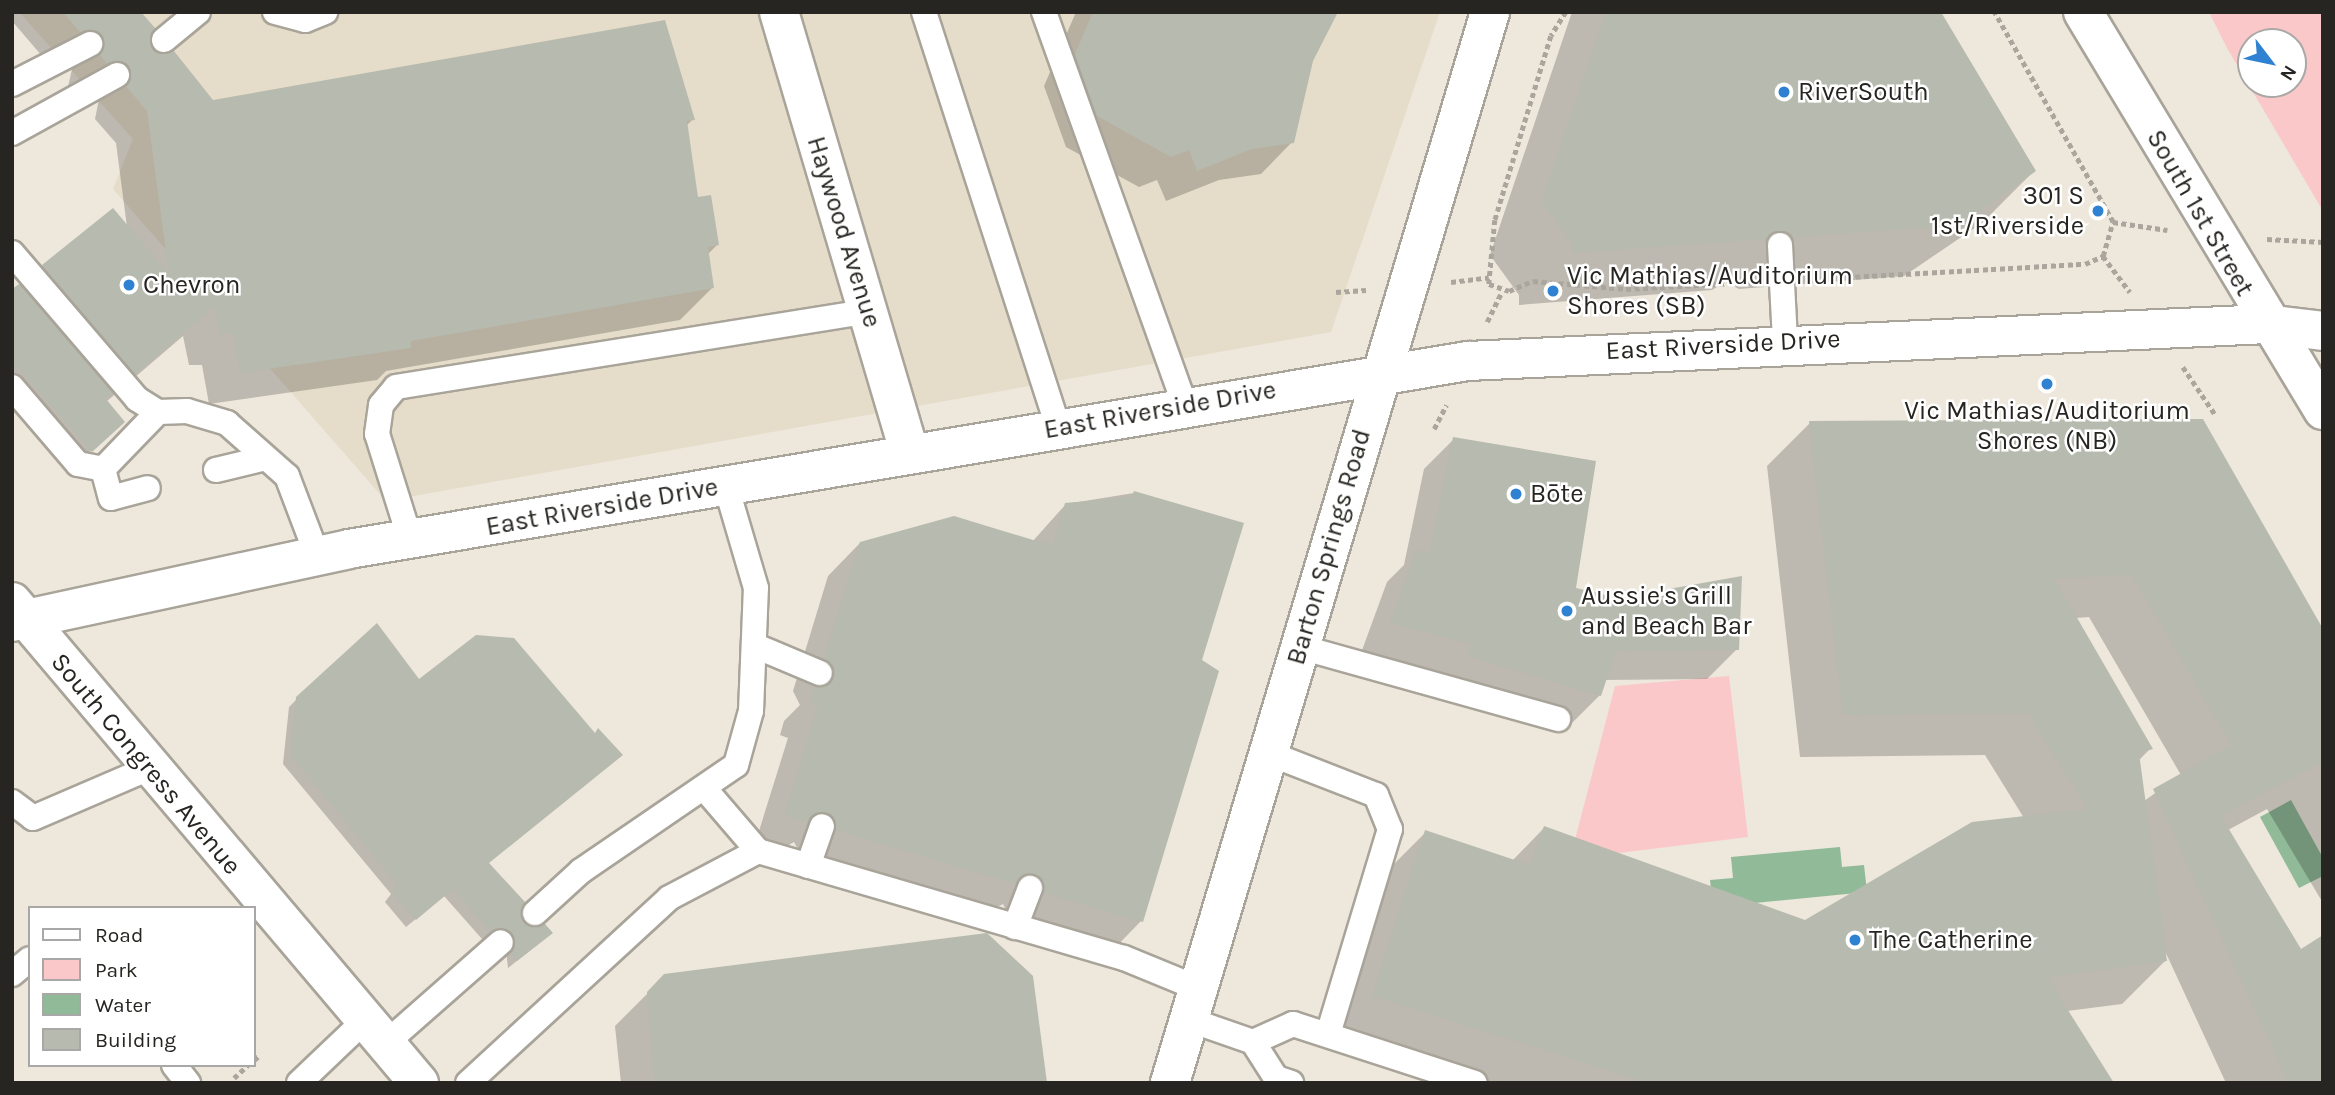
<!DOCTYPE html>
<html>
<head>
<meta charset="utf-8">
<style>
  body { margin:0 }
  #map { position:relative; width:2335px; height:1095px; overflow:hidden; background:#ede7dc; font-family:Karla,sans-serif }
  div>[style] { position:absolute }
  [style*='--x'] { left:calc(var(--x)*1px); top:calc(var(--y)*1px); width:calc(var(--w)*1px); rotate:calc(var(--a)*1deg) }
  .built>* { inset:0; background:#e5dcc9 }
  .green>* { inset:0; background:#fac8c8 }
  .water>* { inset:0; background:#90ba98 }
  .shadow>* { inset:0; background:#0003 }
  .building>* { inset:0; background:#b7baae }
  .path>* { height:4.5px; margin-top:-2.25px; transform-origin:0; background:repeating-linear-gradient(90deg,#aaa69d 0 5px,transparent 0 8.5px) }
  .roads { filter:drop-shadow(2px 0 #a9a499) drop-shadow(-2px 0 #a9a499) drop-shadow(0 2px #a9a499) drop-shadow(0 -2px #a9a499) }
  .lane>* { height:24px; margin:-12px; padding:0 12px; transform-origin:12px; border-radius:12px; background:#fff }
  .street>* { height:38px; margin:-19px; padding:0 19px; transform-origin:19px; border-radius:19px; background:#fff }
  .secondary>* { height:38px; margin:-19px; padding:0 19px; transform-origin:19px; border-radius:19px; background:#fff }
  .primary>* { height:38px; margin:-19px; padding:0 19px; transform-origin:19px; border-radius:19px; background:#fff }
  .dots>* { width:19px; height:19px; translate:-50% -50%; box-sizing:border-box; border:4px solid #fff; border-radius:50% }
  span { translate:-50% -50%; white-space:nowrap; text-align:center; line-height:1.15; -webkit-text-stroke:5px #fff; paint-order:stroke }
  .poi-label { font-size:26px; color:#272521 }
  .left { translate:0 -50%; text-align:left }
  .right { translate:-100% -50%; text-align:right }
  .street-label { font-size:26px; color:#272521 }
  .frame { position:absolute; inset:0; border:14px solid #272521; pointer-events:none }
  .legend { position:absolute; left:28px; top:906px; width:228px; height:161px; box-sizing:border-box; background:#fff; border:2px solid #a9a8a6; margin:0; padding:9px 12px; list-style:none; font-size:21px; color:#272521 }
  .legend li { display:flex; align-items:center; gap:14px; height:35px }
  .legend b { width:35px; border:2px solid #a9a8a6 }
  .north { position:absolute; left:2237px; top:28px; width:70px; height:70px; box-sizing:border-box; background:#fff; border:2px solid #a9a8a6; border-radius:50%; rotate:122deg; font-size:19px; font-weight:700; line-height:28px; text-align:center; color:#272521 }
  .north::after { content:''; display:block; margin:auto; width:24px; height:32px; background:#2e82d1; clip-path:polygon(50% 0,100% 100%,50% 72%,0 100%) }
</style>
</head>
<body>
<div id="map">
  <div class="built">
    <div style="clip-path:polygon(19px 12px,1440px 12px,1331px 332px,386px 501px,113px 189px,133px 139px)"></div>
  </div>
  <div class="green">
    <div style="clip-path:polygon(evenodd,2209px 12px,2323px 12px,2323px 211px,2227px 48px,2209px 12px,2251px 42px,2293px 42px,2293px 84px,2251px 84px,2251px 42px)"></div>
    <div style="clip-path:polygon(1729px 676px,1748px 837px,1570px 859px,1615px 686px)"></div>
  </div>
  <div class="water">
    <div style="clip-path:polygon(2291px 800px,2323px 858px,2323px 876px,2299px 888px,2260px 817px)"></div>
    <div style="clip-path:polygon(1840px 847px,1842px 867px,1864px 865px,1867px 892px,1713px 907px,1710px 880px,1733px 878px,1731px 857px)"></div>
  </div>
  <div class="shadow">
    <div style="clip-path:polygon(12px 12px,139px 12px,151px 52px,213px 102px,693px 119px,686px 126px,696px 199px,717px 245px,707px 255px,712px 288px,680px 320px,386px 371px,377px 380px,209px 404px,202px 365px,189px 365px,183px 336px,106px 402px,114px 430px,82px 459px,12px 378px,12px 291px,113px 210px,127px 227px,116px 143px,95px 119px,99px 99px,85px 91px,75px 95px,68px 87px,72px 69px,59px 60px,48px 63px,12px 21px)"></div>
    <div style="clip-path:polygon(1076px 12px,1336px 12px,1311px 60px,1292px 142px,1261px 174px,1219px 180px,1166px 201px,1157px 180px,1139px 187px,1066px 147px,1044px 86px)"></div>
    <div style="clip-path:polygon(1572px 12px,1939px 12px,2034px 171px,1982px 223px,1904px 276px,1739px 289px,1725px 282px,1712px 290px,1519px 305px,1519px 295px,1490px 255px)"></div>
    <div style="clip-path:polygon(evenodd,1810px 423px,2323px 633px,2323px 903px,2267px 809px,2228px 830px,2323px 1083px,2226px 1083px,2165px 951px,2165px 961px,2122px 1004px,2067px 1011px,2112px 1083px,1455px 1083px,1330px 1039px,1383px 875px,1426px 832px,1512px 861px,1544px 828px,1806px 922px,2024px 818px,1985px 755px,1800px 757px,1767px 466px,1810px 423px,2089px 617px,2181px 775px,2144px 801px,2139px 760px,2150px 749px,2075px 618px,2089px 617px)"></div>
    <div style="clip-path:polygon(1454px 439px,1574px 590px,1737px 649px,1707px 679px,1604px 680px,1600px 695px,1570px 725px,1439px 686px,1442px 674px,1361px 653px,1387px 582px,1404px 565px,1424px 469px)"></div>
    <div style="clip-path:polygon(1134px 493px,1200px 660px,1141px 921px,1110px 953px,1013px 924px,1003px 904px,983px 915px,805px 862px,794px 842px,775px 853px,754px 847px,788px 738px,780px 735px,784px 721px,800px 705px,793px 691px,828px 576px,860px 543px,1032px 542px,1066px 504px)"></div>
    <div style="clip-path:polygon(298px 698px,487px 864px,522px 924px,542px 941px,508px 968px,505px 941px,482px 939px,444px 896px,406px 927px,385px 902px,391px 894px,283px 764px,289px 707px)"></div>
    <div style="clip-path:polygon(665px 976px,1036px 1083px,621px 1083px,615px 1026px)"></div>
  </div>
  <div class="building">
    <div style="clip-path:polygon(63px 12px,141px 12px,155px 28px,153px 50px,174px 51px,213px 100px,665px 20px,695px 120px,687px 121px,698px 197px,711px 195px,719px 245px,708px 247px,714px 288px,411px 341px,411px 348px,240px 373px,234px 333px,220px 334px,215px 306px,135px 374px,42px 265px,113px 208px,169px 274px,147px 111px,126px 86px,130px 68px,118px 60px,107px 64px,100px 55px,103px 37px,91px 29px,80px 32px)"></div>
    <div style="clip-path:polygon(1093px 12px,1338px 12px,1313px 61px,1294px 143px,1252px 149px,1197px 171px,1189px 150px,1171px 157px,1097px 116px,1075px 54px)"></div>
    <div style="clip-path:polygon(1606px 12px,1941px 12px,2036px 171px,1959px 225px,1792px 237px,1779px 230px,1767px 239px,1571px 253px,1571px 242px,1542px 202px)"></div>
    <div style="clip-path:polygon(19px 284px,113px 393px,106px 399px,125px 422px,92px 452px,12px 361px,12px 289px)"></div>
    <div style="clip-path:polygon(2203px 419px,2323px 629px,2323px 761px,2221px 816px,2301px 949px,2323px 935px,2323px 1083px,2289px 1083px,2153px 789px,2232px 745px,2132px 575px,2054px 578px,2153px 749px,2139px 753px,2167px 961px,2047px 977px,2114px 1083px,1649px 1083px,1372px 996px,1425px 830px,1530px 865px,1544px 826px,1805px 920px,1972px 822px,2088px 809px,2028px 713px,1843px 715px,1809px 421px)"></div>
    <div style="clip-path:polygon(1453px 437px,1596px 461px,1576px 588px,1618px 598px,1742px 576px,1739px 650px,1616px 651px,1601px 696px,1468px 656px,1471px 644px,1390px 623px,1417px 550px,1430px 553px)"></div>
    <div style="clip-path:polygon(1134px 491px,1244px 523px,1202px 660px,1219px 671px,1143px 922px,1044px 893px,1035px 874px,1016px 884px,836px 830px,826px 812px,808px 822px,785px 815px,818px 706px,810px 703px,815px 687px,834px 678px,824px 659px,860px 542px,954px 516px,1053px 546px,1065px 503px,1132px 497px)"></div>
    <div style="clip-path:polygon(377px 623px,419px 679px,476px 635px,514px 638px,595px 733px,598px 728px,623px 755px,489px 863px,525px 902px,524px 922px,545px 924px,553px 933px,517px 961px,511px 953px,513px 933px,491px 931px,453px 889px,416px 920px,392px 892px,398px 885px,291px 755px,296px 697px)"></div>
    <div style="clip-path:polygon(987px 933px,1033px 976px,1047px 1083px,655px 1083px,647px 992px,664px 974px)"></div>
  </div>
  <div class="path">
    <div style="--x:1566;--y:12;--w:28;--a:122"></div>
    <div style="--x:1551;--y:36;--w:192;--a:106.9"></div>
    <div style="--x:1495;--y:220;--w:64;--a:95.4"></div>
    <div style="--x:1489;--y:284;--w:21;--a:19"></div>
    <div style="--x:1509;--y:291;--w:26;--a:-23"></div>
    <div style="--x:1533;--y:281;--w:93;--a:4.9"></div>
    <div style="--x:1626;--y:289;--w:125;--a:-3.2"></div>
    <div style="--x:2113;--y:222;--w:55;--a:8.4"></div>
    <div style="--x:2267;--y:239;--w:56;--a:3.1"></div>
    <div style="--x:2103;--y:256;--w:45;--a:53.1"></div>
    <div style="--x:1813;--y:279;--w:272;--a:-3.2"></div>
    <div style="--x:2085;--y:264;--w:20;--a:-24"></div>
    <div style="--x:2103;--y:256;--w:35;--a:-74"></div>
    <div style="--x:2113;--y:222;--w:241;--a:-119.5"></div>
    <div style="--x:1451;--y:282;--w:38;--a:-7"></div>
    <div style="--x:1336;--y:292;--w:30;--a:-4"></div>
    <div style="--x:1487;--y:322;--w:34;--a:-64"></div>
    <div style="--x:2183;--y:367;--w:57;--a:55.8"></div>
    <div style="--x:1434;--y:429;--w:27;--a:-63"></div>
    <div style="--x:254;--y:1060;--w:6;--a:-39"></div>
    <div style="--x:234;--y:1078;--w:19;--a:-43"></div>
  </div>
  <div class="roads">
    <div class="lane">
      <div style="--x:275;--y:12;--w:31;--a:15"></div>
      <div style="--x:305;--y:20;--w:22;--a:-22"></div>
      <div style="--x:924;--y:12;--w:437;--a:72.1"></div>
      <div style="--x:1044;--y:12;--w:418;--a:70.3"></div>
      <div style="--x:164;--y:40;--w:44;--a:-39.5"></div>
      <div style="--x:12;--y:84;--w:88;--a:-27.1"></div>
      <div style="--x:12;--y:133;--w:120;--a:-28.9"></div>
      <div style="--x:1780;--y:245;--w:97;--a:87"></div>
      <div style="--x:12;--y:253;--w:192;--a:49.4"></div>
      <div style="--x:137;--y:399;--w:25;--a:32"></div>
      <div style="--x:158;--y:412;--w:29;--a:-2"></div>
      <div style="--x:187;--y:411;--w:42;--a:16.7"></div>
      <div style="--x:227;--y:423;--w:80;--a:41.5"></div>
      <div style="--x:287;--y:476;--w:85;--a:69.2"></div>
      <div style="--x:12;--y:387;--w:101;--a:49.4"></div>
      <div style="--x:78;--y:464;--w:25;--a:11"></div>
      <div style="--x:103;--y:469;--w:79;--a:-46"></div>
      <div style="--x:103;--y:469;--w:30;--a:75"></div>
      <div style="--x:111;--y:498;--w:38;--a:-15"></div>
      <div style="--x:216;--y:470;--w:51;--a:-13.5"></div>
      <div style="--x:410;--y:539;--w:110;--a:-107.4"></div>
      <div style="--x:377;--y:434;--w:29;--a:-82"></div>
      <div style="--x:381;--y:405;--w:23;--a:-50"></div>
      <div style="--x:396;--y:387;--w:478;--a:-9.1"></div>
      <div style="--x:758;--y:647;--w:67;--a:22.8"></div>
      <div style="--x:1300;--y:647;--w:268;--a:15.6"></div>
      <div style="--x:1268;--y:753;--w:116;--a:21.3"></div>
      <div style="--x:1376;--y:795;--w:37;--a:68"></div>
      <div style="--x:1390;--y:829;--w:214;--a:106.8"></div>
      <div style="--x:704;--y:788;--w:83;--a:49.4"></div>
      <div style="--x:12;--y:802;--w:26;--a:37"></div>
      <div style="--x:33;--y:818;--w:126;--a:-23.3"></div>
      <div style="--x:808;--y:866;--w:42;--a:-70.7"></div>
      <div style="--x:535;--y:913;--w:62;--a:-42.4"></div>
      <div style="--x:581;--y:871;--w:188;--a:-34.4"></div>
      <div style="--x:736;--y:765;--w:56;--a:-74.5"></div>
      <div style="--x:751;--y:711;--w:123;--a:-87.7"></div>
      <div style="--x:756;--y:588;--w:106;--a:-106.4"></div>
      <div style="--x:1015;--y:927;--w:42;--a:-69"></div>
      <div style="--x:12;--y:974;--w:23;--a:-40"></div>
      <div style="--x:1190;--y:1020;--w:67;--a:19.2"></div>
      <div style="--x:1253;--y:1042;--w:43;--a:57.4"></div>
      <div style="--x:1276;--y:1078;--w:16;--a:18"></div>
      <div style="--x:1253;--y:1042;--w:44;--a:-24.2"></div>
      <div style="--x:1293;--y:1024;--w:191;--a:18"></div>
      <div style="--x:385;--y:1044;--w:154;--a:-41.3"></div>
      <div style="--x:174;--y:1065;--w:23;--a:52"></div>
      <div style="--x:299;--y:1083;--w:90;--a:-43.6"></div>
      <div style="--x:468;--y:1083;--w:273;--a:-42.6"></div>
      <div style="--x:669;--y:898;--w:101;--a:-27.8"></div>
      <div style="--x:758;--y:851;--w:381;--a:16.3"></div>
      <div style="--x:1124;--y:958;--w:82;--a:22.2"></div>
    </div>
    <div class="street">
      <div style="--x:779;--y:12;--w:460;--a:73.5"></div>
    </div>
    <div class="secondary">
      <div style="--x:2266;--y:324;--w:57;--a:7"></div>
    </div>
    <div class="primary">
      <div style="--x:2083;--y:12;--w:465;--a:58.9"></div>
      <div style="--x:12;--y:602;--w:630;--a:49.76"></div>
      <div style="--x:12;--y:622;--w:345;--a:-12.2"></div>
      <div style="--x:349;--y:549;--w:1135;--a:-9.54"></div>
      <div style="--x:1468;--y:361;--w:799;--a:-2.65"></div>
      <div style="--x:1170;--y:1083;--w:1118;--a:-73.36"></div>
    </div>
  </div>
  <div class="dots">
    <div style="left:1784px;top:92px;background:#2e82d1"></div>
    <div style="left:2098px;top:211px;background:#2e82d1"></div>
    <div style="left:129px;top:285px;background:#2e82d1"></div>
    <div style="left:1553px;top:291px;background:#2e82d1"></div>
    <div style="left:2047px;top:384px;background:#2e82d1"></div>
    <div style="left:1516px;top:494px;background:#2e82d1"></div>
    <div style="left:1567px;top:611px;background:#2e82d1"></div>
    <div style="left:1855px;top:940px;background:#2e82d1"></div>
  </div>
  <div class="poi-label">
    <span class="left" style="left:1798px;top:92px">RiverSouth</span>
    <span class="right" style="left:2084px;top:211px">301 S<br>1st/Riverside</span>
    <span class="left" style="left:1567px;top:291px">Vic Mathias/Auditorium<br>Shores (SB)</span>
    <span class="left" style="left:143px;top:285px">Chevron</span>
    <span style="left:2047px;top:426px">Vic Mathias/Auditorium<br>Shores (NB)</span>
    <span class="left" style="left:1530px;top:494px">Bōte</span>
    <span class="left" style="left:1581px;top:611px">Aussie's Grill<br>and Beach Bar</span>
    <span class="left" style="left:1869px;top:940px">The Catherine</span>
  </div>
  <div class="street-label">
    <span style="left:2200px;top:213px;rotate:60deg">South 1st Street</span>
    <span style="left:844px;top:232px;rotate:73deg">Haywood Avenue</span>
    <span style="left:1723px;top:345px;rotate:-3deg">East Riverside Drive</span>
    <span style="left:1160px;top:410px;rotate:-10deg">East Riverside Drive</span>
    <span style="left:602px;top:507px;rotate:-10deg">East Riverside Drive</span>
    <span style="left:1329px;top:547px;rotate:-74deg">Barton Springs Road</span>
    <span style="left:146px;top:764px;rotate:50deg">South Congress Avenue</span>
  </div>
  <div class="frame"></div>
  <ul class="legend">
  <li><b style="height:9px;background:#fff"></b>Road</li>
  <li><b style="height:19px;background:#fac8c8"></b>Park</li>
  <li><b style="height:19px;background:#90ba98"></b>Water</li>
  <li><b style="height:19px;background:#b7baae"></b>Building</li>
  </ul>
  <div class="north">N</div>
</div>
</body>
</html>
